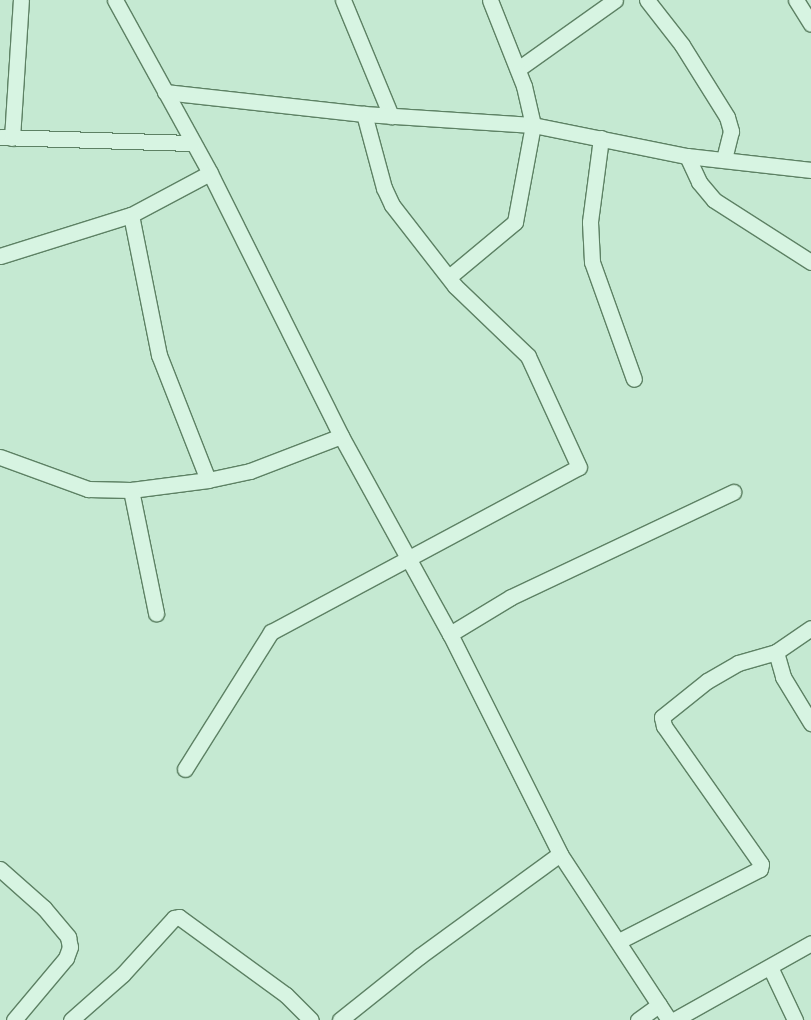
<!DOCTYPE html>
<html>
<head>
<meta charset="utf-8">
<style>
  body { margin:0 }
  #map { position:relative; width:811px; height:1020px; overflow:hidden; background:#c5e9d2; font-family:"Source Serif 4",serif }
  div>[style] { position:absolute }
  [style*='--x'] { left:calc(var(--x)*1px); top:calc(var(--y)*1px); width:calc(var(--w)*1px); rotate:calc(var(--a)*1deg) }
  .roads { filter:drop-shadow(1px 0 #5d8164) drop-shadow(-1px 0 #5d8164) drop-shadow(0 1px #5d8164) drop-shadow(0 -1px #5d8164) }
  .minor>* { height:15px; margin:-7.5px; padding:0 7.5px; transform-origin:7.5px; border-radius:7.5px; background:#d7f4e2 }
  span { translate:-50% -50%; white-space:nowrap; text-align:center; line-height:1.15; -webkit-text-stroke:4.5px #d4f1df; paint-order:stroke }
</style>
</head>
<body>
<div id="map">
  <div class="roads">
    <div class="minor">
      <div style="--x:115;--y:0;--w:197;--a:61.2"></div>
      <div style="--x:210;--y:173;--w:294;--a:63.5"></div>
      <div style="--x:341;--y:436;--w:226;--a:61.2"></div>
      <div style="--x:450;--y:634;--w:246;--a:63.4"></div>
      <div style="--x:560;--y:854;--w:199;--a:56.7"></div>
      <div style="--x:343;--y:0;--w:126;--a:67.5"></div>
      <div style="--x:647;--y:0;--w:57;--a:52.1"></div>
      <div style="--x:682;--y:45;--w:85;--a:58"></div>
      <div style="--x:727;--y:117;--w:15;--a:74"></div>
      <div style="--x:731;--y:131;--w:29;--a:104"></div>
      <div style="--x:796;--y:0;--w:28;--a:58"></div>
      <div style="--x:518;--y:69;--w:119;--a:-35.4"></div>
      <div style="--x:165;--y:92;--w:200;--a:6.3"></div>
      <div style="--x:364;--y:114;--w:169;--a:3.7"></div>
      <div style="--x:533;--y:125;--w:157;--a:11.4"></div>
      <div style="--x:687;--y:156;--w:125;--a:6.4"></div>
      <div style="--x:0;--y:137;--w:193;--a:1.8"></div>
      <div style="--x:12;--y:138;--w:138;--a:-86.3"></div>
      <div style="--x:601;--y:138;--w:85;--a:97.5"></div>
      <div style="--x:590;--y:222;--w:40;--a:87.1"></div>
      <div style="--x:592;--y:262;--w:124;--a:70.3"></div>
      <div style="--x:687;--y:156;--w:29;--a:65"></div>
      <div style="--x:699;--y:182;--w:23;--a:50"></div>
      <div style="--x:714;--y:200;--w:115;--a:32.6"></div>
      <div style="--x:131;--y:215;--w:143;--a:78.7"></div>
      <div style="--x:159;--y:355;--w:134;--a:68.6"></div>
      <div style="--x:0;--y:256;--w:137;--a:-17.4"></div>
      <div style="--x:131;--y:215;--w:89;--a:-28"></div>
      <div style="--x:449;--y:277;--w:86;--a:-39.8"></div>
      <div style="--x:515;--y:222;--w:99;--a:-79.5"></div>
      <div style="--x:533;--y:125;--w:40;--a:-103"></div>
      <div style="--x:524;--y:86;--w:92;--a:-111.6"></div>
      <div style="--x:0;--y:457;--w:94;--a:20"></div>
      <div style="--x:88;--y:489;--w:43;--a:1.3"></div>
      <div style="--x:131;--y:490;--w:78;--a:-7.4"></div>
      <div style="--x:208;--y:480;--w:43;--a:-12.1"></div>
      <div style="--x:250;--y:471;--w:97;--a:-21"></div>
      <div style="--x:131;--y:490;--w:126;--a:78.5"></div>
      <div style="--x:450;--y:634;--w:71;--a:-31.2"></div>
      <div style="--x:511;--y:597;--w:246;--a:-25.3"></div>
      <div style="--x:776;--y:652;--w:26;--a:74"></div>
      <div style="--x:783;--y:677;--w:54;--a:58.7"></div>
      <div style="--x:185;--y:769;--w:162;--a:-57.9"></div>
      <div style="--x:271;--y:632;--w:349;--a:-28.2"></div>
      <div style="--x:579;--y:467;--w:122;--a:-114.7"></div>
      <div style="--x:528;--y:356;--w:101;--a:-136.2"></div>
      <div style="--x:455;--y:286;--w:103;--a:-127.9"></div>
      <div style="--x:392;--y:205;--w:19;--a:-115"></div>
      <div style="--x:384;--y:188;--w:77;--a:-105.1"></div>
      <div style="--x:0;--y:869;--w:59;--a:41.6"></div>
      <div style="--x:44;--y:908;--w:38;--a:50"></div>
      <div style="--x:68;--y:937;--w:10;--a:79"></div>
      <div style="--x:70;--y:947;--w:12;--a:110"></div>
      <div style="--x:66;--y:958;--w:81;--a:130"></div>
      <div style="--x:619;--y:941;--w:158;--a:-27.1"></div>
      <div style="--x:760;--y:869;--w:5;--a:-79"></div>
      <div style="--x:761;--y:864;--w:169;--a:-125.1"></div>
      <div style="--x:664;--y:726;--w:9;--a:-103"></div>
      <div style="--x:662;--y:717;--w:58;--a:-38.7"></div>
      <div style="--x:707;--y:681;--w:36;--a:-30"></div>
      <div style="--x:738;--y:663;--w:40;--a:-16"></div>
      <div style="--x:776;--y:652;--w:42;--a:-34.4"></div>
      <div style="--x:770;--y:967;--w:59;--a:64.7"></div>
      <div style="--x:71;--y:1020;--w:69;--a:-41.5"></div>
      <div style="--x:123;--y:974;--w:76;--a:-47.7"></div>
      <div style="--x:174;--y:918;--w:5;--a:-11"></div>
      <div style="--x:179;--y:917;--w:132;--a:36.1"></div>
      <div style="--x:286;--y:995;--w:35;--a:45"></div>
      <div style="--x:340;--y:1020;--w:102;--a:-38.7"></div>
      <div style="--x:420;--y:956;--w:173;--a:-36.1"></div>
      <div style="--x:638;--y:1020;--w:26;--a:-36"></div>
      <div style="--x:674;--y:1020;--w:157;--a:-29.3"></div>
    </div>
  </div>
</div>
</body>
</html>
